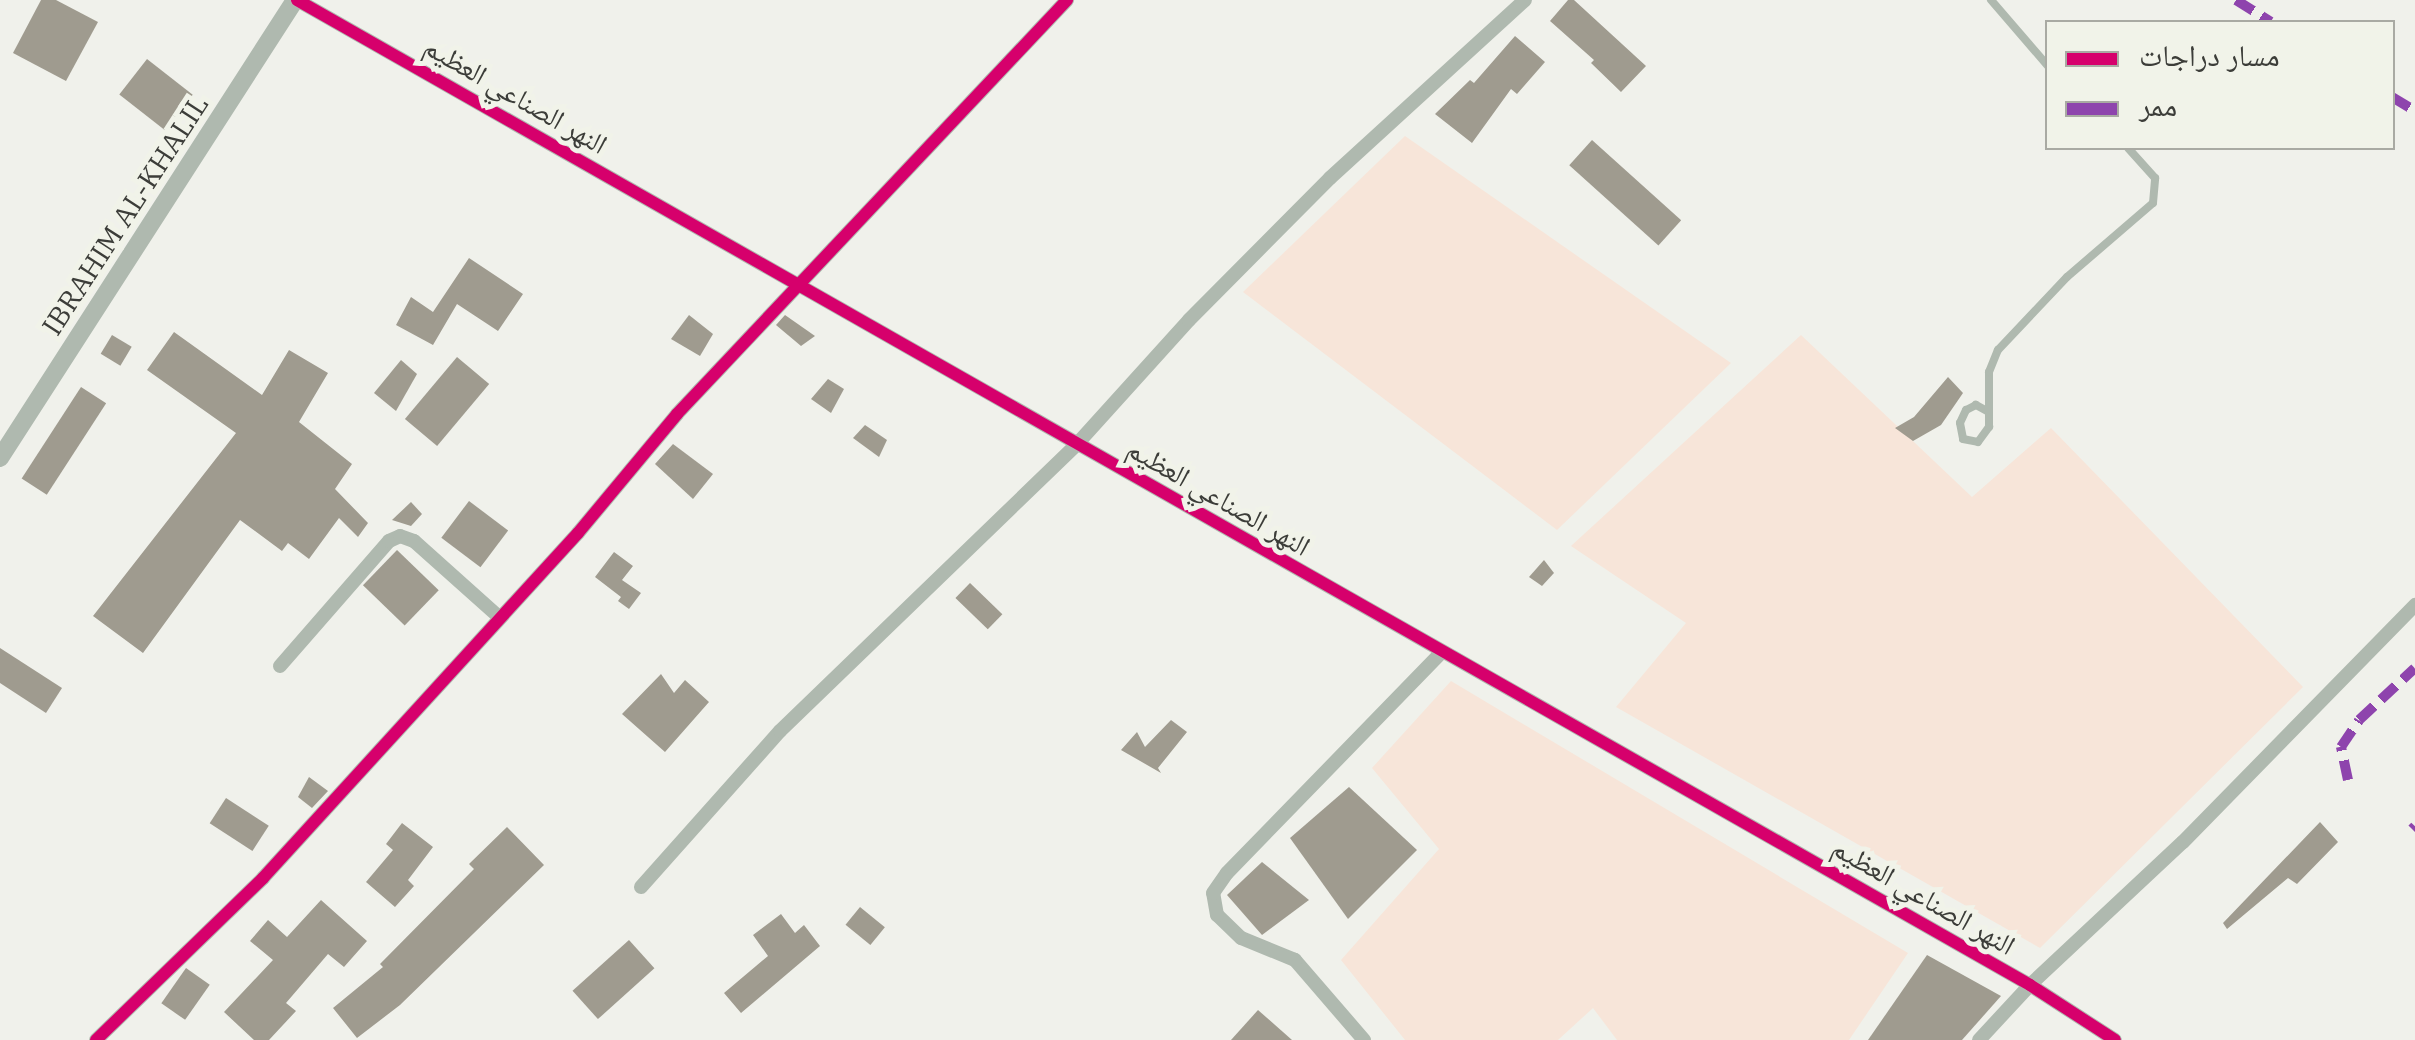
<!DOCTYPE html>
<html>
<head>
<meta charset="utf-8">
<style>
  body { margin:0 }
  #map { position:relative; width:2415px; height:1040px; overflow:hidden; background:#f0f1eb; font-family:"IBM Plex Serif","Noto Naskh Arabic",serif }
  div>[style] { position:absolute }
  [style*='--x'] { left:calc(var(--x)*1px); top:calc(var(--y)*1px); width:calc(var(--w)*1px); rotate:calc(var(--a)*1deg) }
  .green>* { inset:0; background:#f7e5d9 }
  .building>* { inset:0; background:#9f9b8f; transform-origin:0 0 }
  .service>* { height:8px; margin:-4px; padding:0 4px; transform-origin:4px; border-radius:4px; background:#afb9af }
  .minor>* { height:14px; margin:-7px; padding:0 7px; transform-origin:7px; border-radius:7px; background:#afb9af }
  .tertiary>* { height:18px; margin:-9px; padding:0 9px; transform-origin:9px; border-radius:9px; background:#afb9af }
  .quiet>* { height:10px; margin-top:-5px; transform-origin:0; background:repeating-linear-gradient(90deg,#8e44ad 0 20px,transparent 0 30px) }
  .cycleway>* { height:12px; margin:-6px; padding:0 6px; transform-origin:6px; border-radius:6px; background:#d6006c }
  span { translate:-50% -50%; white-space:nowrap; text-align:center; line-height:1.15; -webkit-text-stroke:10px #f1f3e9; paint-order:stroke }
  .street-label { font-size:28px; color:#3c3d39 }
  .legend { position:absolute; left:2045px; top:20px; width:350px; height:130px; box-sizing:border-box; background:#f1f3e9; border:2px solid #a9aaa3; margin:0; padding:12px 18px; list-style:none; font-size:30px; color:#3c3d39 }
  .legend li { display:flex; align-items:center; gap:20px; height:50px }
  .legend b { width:50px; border:2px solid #a9aaa3 }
</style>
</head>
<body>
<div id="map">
  <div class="green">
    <div style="clip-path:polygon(1405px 136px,1731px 363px,1557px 530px,1243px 292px)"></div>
    <div style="clip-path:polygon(1801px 335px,1972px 497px,2051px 428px,2303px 687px,2040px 948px,1616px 707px,1686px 623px,1571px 546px)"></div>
    <div style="clip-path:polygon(1451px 681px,1908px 953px,1849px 1040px,1617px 1040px,1593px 1008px,1558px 1040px,1405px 1040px,1341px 960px,1439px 849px,1372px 768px)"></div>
  </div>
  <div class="building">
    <div style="clip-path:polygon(41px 0,56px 0,98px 22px,66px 81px,13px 53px)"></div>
    <div style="clip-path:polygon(1568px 0,1574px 0,1646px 66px,1621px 92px,1591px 63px,1594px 60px,1550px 21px)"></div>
    <div style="clip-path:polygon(1515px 36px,1545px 62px,1517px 94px,1511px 89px,1472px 143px,1435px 114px,1470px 80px,1474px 83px)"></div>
    <div style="left:147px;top:59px;width:58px;height:45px;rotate:38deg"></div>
    <div style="left:1592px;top:140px;width:120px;height:34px;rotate:42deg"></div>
    <div style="clip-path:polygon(469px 258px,523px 294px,498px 331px,457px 304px,433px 345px,396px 325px,411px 297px,433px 312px)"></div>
    <div style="clip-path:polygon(689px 315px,713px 334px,700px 356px,671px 339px)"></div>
    <div style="clip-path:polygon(785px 315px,815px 336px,801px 346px,776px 325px)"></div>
    <div style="clip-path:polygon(174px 332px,262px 395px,289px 350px,328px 373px,299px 422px,352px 464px,335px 489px,368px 523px,358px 537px,339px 518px,309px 559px,288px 543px,282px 551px,240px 520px,143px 653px,93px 616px,236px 433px,147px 370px)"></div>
    <div style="left:112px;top:335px;width:23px;height:22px;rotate:31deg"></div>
    <div style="left:457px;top:357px;width:42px;height:81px;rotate:40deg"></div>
    <div style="clip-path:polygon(401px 360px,417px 374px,396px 411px,374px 393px)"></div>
    <div style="clip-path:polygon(1948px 377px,1963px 393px,1941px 425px,1913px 441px,1895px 428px,1914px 417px)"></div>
    <div style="clip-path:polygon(828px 379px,844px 389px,831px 413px,811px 399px)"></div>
    <div style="left:81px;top:387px;width:30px;height:109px;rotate:33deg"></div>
    <div style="clip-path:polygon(865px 425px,887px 440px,879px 457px,853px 438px)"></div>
    <div style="clip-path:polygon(673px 444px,713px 474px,693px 499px,655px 464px)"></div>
    <div style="left:469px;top:501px;width:49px;height:46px;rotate:37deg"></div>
    <div style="clip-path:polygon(411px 502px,422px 514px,411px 526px,392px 520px)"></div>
    <div style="left:397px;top:550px;width:58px;height:49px;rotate:44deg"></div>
    <div style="clip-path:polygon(614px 552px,633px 566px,622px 580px,641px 593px,629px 609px,618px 601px,621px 597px,595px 577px)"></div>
    <div style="clip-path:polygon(1544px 560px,1554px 573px,1542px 586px,1529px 577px)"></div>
    <div style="left:970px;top:583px;width:45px;height:21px;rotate:44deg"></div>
    <div style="clip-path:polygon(0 648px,62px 688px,46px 713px,0 683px)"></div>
    <div style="clip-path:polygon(661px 674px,674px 693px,685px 680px,709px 702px,665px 752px,622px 714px)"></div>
    <div style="clip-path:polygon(1171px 720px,1187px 732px,1158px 768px,1161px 773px,1121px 750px,1137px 732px,1145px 747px)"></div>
    <div style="clip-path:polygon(309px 777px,328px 791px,312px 808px,298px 797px)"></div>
    <div style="clip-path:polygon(1349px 787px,1417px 850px,1348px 919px,1290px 838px)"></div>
    <div style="left:226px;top:798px;width:51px;height:30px;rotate:33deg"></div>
    <div style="clip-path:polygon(2320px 822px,2338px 842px,2297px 884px,2288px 878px,2227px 929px,2223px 923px)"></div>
    <div style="clip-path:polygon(402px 823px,433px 847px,408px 880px,414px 886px,395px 907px,366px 882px,393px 850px,386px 844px)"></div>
    <div style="clip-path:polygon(507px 827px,544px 865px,400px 1005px,357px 1038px,333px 1008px,383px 967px,380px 964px,474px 869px,469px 864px)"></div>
    <div style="clip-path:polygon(1262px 862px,1309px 900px,1262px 935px,1227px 895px)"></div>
    <div style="clip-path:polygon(321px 900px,367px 941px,344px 967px,328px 954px,286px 1003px,296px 1011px,269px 1040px,254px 1040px,224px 1012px,273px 960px,250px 941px,268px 920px,287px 937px)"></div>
    <div style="left:860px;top:907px;width:32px;height:23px;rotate:39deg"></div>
    <div style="clip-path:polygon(781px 914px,795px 933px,804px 925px,820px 946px,741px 1013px,724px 993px,768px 956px,753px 935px)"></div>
    <div style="left:629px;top:940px;width:38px;height:76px;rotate:48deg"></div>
    <div style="clip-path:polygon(1927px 955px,2001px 996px,1962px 1040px,1868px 1040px)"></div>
    <div style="left:186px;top:968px;width:29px;height:43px;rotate:35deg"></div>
    <div style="clip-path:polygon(1258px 1010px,1292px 1040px,1231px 1040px)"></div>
  </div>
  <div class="service">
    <div style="--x:1991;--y:0;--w:87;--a:49.2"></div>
    <div style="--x:1987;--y:411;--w:13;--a:-151"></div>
    <div style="--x:1976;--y:405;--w:11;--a:153"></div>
    <div style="--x:1966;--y:410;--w:14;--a:115"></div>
    <div style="--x:1960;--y:423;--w:16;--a:79"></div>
    <div style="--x:1963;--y:439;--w:15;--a:11"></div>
    <div style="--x:1978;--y:442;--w:19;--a:-54"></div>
    <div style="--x:1989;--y:427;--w:55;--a:-90"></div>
    <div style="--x:1989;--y:372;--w:24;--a:-68"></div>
    <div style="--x:1998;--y:350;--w:100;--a:-46.6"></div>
    <div style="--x:2067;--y:277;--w:113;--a:-40.7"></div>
    <div style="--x:2153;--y:203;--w:25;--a:-85"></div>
    <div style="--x:2155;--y:178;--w:40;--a:-132"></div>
  </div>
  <div class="minor">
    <div style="--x:297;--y:0;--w:1993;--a:29.61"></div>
    <div style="--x:2030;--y:985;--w:101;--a:32.9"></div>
    <div style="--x:280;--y:666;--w:166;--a:-48.9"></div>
    <div style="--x:389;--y:541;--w:12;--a:-24"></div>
    <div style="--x:400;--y:536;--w:15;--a:20"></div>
    <div style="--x:414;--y:541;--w:115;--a:41.8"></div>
    <div style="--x:641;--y:887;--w:209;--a:-48.3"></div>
    <div style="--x:780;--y:731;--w:413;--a:-44"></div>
    <div style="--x:1077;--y:444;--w:167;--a:-47.9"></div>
    <div style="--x:1189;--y:320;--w:200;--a:-45.2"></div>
    <div style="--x:1330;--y:178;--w:264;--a:-42.4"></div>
    <div style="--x:96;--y:1040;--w:233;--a:-44.1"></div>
    <div style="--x:263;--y:878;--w:467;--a:-47.6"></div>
    <div style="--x:578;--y:533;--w:155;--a:-50.2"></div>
    <div style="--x:677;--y:414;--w:569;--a:-46.71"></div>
    <div style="--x:1364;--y:1040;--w:106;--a:-130.8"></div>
    <div style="--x:1295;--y:960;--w:58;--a:-157.8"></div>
    <div style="--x:1241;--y:938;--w:33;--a:-136"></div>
    <div style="--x:1217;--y:915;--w:22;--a:-100"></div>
    <div style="--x:1213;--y:893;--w:24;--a:-55"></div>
    <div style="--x:1227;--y:873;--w:308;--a:-45.8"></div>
    <div style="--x:1979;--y:1040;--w:75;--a:-47.2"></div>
    <div style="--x:2030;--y:985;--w:209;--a:-43.1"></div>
    <div style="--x:2183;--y:842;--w:332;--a:-45.6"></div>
  </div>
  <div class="tertiary">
    <div style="--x:0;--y:458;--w:545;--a:-57.21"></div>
  </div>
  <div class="quiet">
    <div style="--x:2236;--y:0;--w:41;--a:32.2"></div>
    <div style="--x:2392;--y:97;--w:27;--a:31"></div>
    <div style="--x:2348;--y:780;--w:34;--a:-102"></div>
    <div style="--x:2341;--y:747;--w:32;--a:-56"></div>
    <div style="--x:2359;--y:720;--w:76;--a:-42.9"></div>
    <div style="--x:2412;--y:829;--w:4;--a:-45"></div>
  </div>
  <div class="cycleway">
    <div style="--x:297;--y:0;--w:1993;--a:29.61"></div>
    <div style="--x:2030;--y:985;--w:101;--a:32.9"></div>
    <div style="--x:96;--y:1040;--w:233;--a:-44.1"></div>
    <div style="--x:263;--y:878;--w:467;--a:-47.6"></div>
    <div style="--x:578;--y:533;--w:155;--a:-50.2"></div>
    <div style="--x:677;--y:414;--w:569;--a:-46.71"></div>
  </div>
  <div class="street-label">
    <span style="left:516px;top:95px;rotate:30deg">النهر الصناعي العظيم</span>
    <span style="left:125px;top:215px;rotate:-57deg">IBRAHIM AL-KHALIL</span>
    <span style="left:1219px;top:497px;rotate:30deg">النهر الصناعي العظيم</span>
    <span style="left:1924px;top:896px;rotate:30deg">النهر الصناعي العظيم</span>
  </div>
  <ul class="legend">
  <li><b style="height:12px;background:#d6006c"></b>مسار دراجات</li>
  <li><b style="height:12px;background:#8e44ad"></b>ممر</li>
  </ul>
</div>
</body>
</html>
